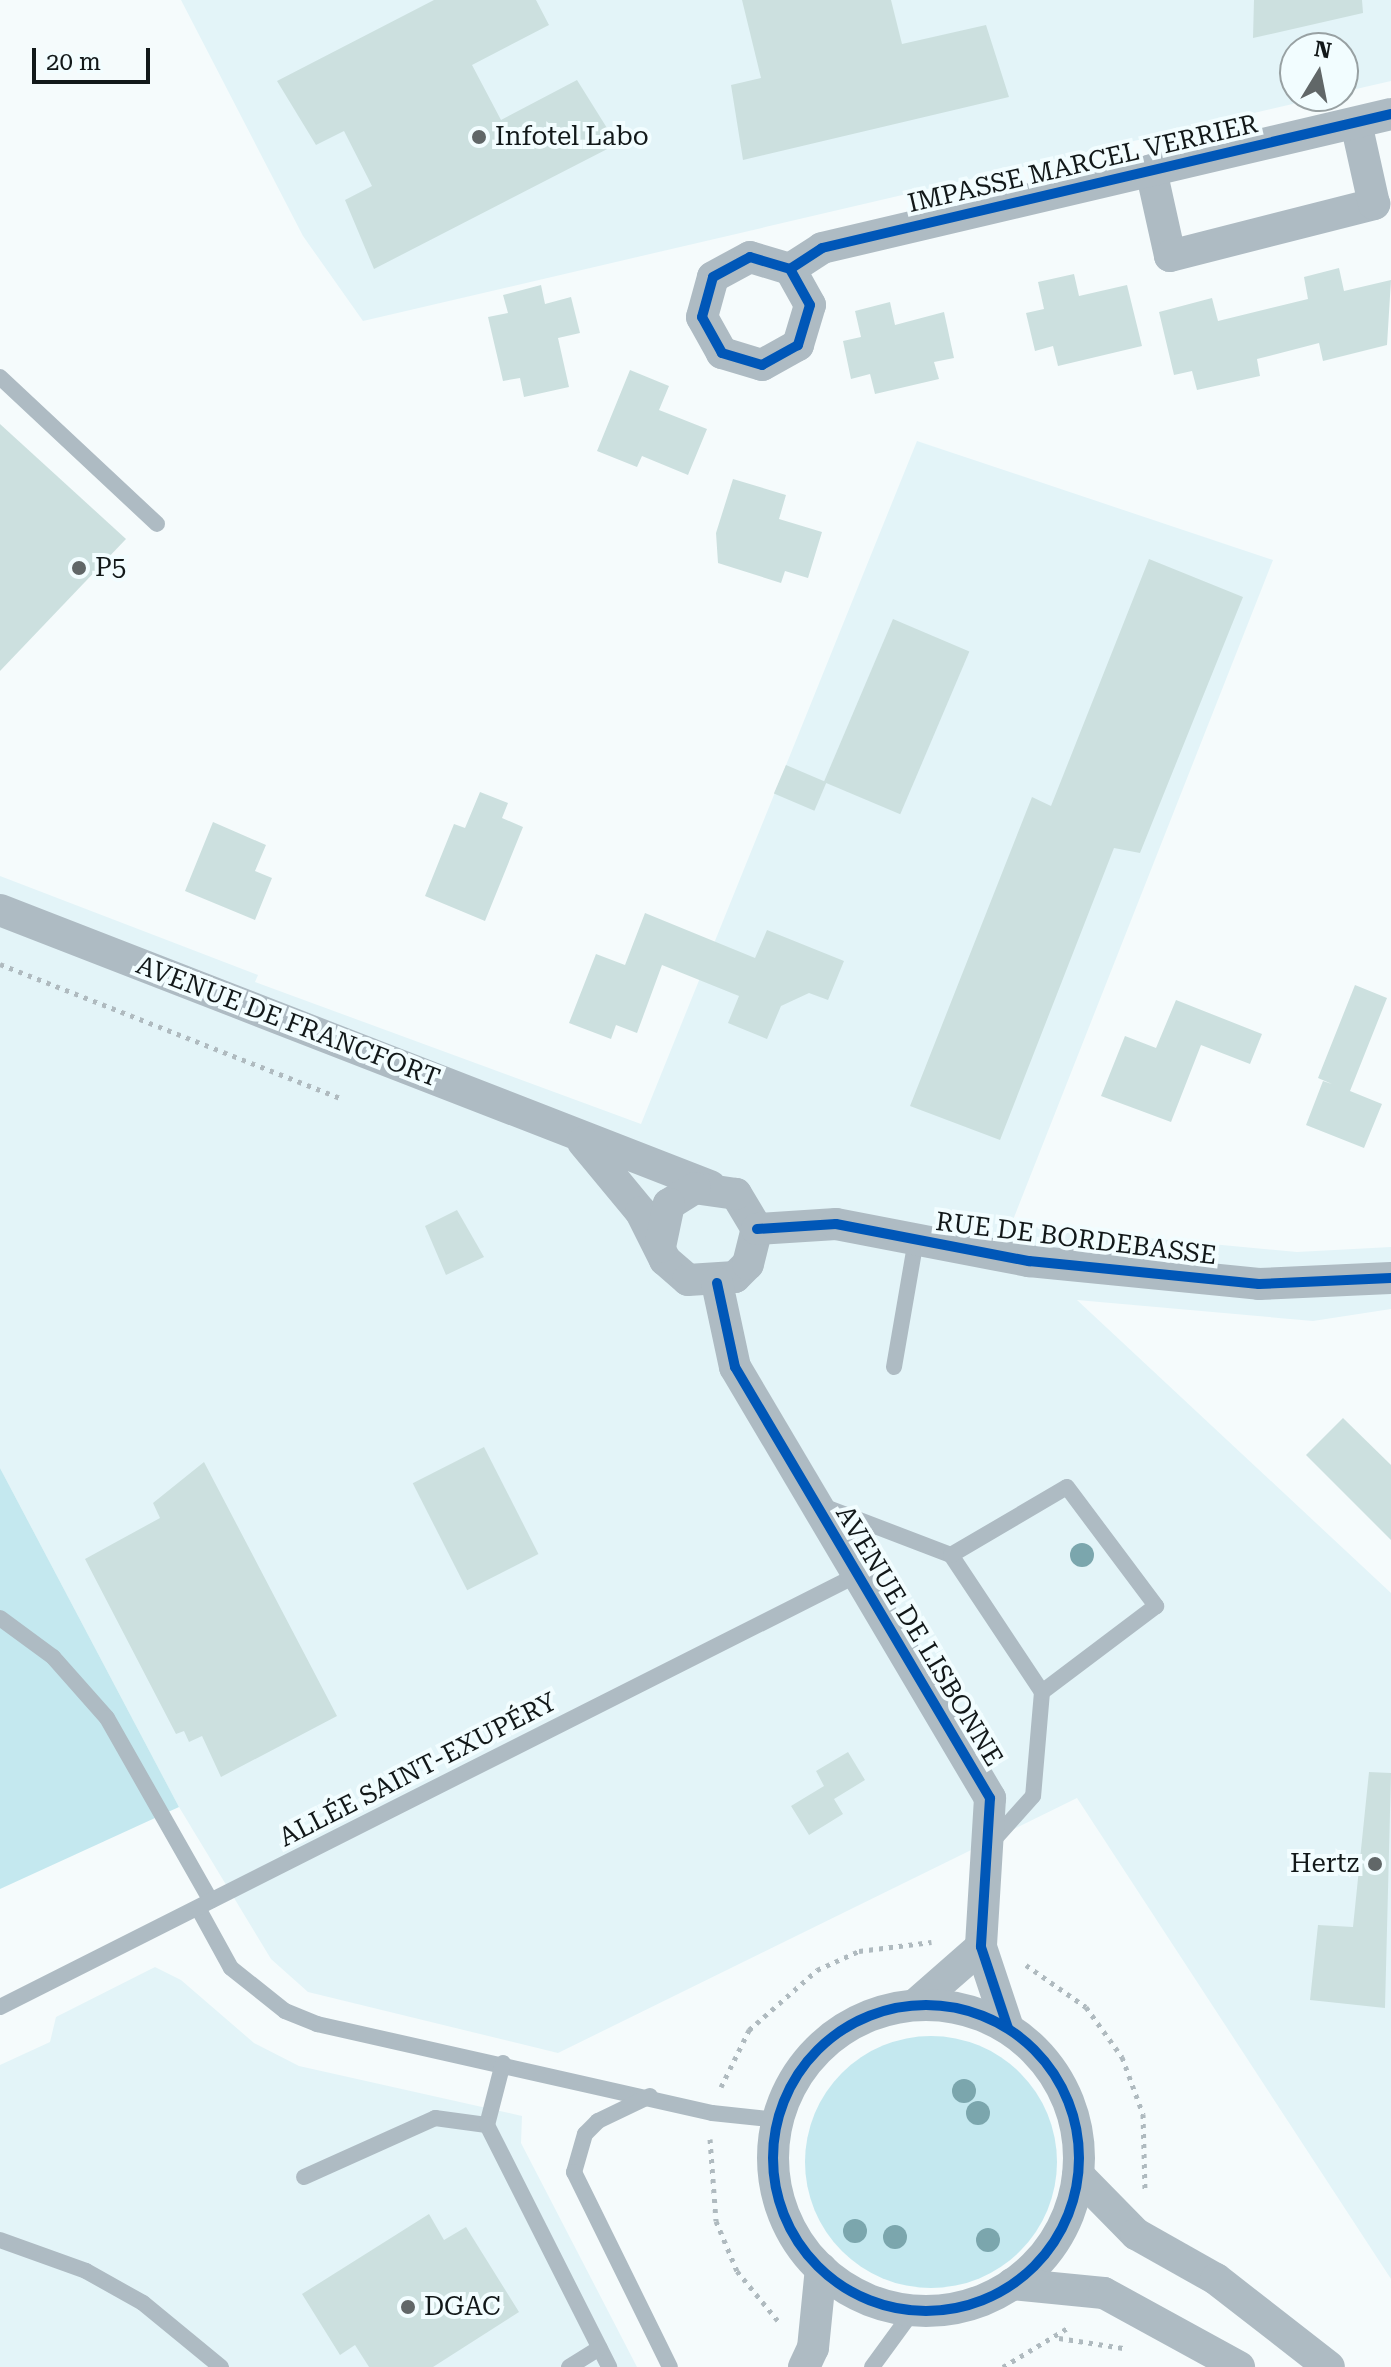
<!DOCTYPE html>
<html>
<head>
<meta charset="utf-8">
<style>
  body { margin:0 }
  #map { position:relative; width:1391px; height:2367px; overflow:hidden; background:#f5fbfc; font-family:"Roboto Serif",serif }
  div>[style] { position:absolute }
  [style*='--x'] { left:calc(var(--x)*1px); top:calc(var(--y)*1px); width:calc(var(--w)*1px); rotate:calc(var(--a)*1deg) }
  .built>* { inset:0; background:#e3f4f8 }
  .green>* { inset:0; background:#c4e8ef }
  .round { border-radius:50% }
  .building>* { inset:0; background:#cce0df; transform-origin:0 0 }
  .path>* { height:5px; margin-top:-2.5px; transform-origin:0; background:repeating-linear-gradient(90deg,#afbabf 0 4px,transparent 0 10px) }
  .service>* { height:16px; margin:-8px; padding:0 8px; transform-origin:8px; border-radius:8px; background:#aebbc3 }
  .minor>* { height:32px; margin:-16px; padding:0 16px; transform-origin:16px; border-radius:16px; background:#aebbc3 }
  .minor>.ring { margin:-16px; padding:0; box-sizing:content-box; background:none; border:32px solid #aebbc3; border-radius:50% }
  .cycleway>* { height:10px; margin:-5px; padding:0 5px; transform-origin:5px; border-radius:5px; background:#0057b8 }
  .cycleway>.ring { margin:-5px; padding:0; box-sizing:content-box; background:none; border:10px solid #0057b8; border-radius:50% }
  .trees>* { width:24px; height:24px; margin:-12px; border-radius:50%; background:#7ba6ad }
  .dots>* { width:22px; height:22px; translate:-50% -50%; box-sizing:border-box; border:4px solid #f2fdff; border-radius:50% }
  span { translate:-50% -50%; white-space:nowrap; text-align:center; line-height:1.15; -webkit-text-stroke:8px #f2fdff; paint-order:stroke }
  .poi-label { font-size:26px; color:#121819 }
  .left { translate:0 -50%; text-align:left }
  .right { translate:-100% -50%; text-align:right }
  .street-label { font-size:26px; color:#121819 }
  .north { position:absolute; left:1279px; top:32px; width:80px; height:80px; box-sizing:border-box; background:#f2fdff; border:2px solid #98a1a3; border-radius:50%; rotate:10deg; font-size:22px; font-weight:700; line-height:32px; text-align:center; color:#121819 }
  .north::after { content:''; display:block; margin:auto; width:28px; height:36px; background:#616768; clip-path:polygon(50% 0,100% 100%,50% 72%,0 100%) }
  .scale { position:absolute; left:32px; top:48px; width:118px; height:36px; box-sizing:border-box; border:4px solid #121819; border-top:0; padding-left:10px; font-size:24px; line-height:28px; white-space:nowrap; color:#121819; -webkit-text-stroke:6px #f2fdff; paint-order:stroke }
</style>
</head>
<body>
<div id="map">
  <div class="built">
    <div style="clip-path:polygon(181px 0,1391px 0,1391px 81px,1343px 92px,1343px 48px,1295px 48px,1295px 96px,1327px 96px,363px 321px,303px 236px)"></div>
    <div style="clip-path:polygon(917px 441px,1273px 560px,1011px 1225px,1297px 1252px,1391px 1247px,1391px 1309px,1313px 1321px,1077px 1300px,1391px 1593px,1391px 2279px,1077px 1798px,558px 2053px,308px 1992px,271px 1959px,179px 1807px,0 1468px,0 876px,258px 975px,255px 982px,641px 1124px)"></div>
    <div style="clip-path:polygon(155px 1967px,181px 1980px,254px 2043px,299px 2066px,522px 2116px,521px 2143px,637px 2367px,0 2367px,0 2065px,50px 2042px,56px 2017px)"></div>
  </div>
  <div class="green">
    <div style="clip-path:polygon(0 1468px,179px 1807px,0 1889px)"></div>
    <div class="round" style="left:805px;top:2036px;width:252px;height:252px"></div>
  </div>
  <div class="building">
    <div style="clip-path:polygon(434px 0,536px 0,549px 25px,472px 65px,501px 120px,577px 80px,617px 144px,374px 269px,345px 200px,372px 186px,344px 131px,316px 145px,277px 81px)"></div>
    <div style="clip-path:polygon(742px 0,891px 0,902px 44px,986px 25px,1009px 97px,743px 160px,731px 85px,761px 78px)"></div>
    <div style="clip-path:polygon(1254px 0,1362px 0,1363px 13px,1253px 38px)"></div>
    <div style="clip-path:polygon(1339px 268px,1344px 291px,1391px 280px,1387px 345px,1323px 361px,1319px 343px,1257px 359px,1260px 376px,1197px 390px,1192px 371px,1174px 375px,1159px 312px,1212px 298px,1218px 321px,1308px 299px,1304px 277px)"></div>
    <div style="clip-path:polygon(1074px 274px,1079px 296px,1127px 285px,1142px 346px,1058px 366px,1053px 346px,1035px 351px,1026px 313px,1044px 309px,1038px 282px)"></div>
    <div style="clip-path:polygon(541px 285px,545px 304px,571px 297px,580px 333px,558px 338px,569px 387px,524px 397px,520px 378px,503px 381px,488px 317px,508px 313px,503px 295px)"></div>
    <div style="clip-path:polygon(890px 302px,895px 325px,944px 312px,954px 358px,934px 362px,939px 379px,875px 394px,870px 374px,851px 379px,843px 341px,861px 337px,855px 311px)"></div>
    <div style="clip-path:polygon(630px 370px,669px 386px,659px 410px,707px 429px,688px 475px,642px 456px,637px 467px,597px 451px)"></div>
    <div style="clip-path:polygon(0 424px,126px 539px,0 671px)"></div>
    <div style="clip-path:polygon(733px 479px,786px 495px,779px 519px,822px 532px,808px 578px,785px 571px,781px 583px,718px 563px,716px 533px)"></div>
    <div style="clip-path:polygon(1149px 559px,1243px 597px,1140px 853px,1114px 848px,1000px 1140px,910px 1106px,1032px 797px,1051px 806px)"></div>
    <div style="left:893px;top:619px;width:83px;height:177px;rotate:23deg"></div>
    <div style="left:786px;top:765px;width:44px;height:31px;rotate:23deg"></div>
    <div style="clip-path:polygon(480px 792px,508px 803px,502px 818px,523px 827px,485px 921px,425px 896px,454px 824px,465px 828px)"></div>
    <div style="clip-path:polygon(213px 822px,266px 845px,255px 871px,272px 878px,255px 920px,185px 891px)"></div>
    <div style="clip-path:polygon(645px 913px,755px 958px,767px 930px,844px 961px,828px 1000px,809px 993px,781px 1006px,767px 1039px,728px 1023px,739px 996px,662px 965px,637px 1033px,616px 1025px,611px 1039px,569px 1023px,596px 954px,625px 965px)"></div>
    <div style="clip-path:polygon(1355px 985px,1387px 998px,1350px 1091px,1382px 1104px,1364px 1148px,1306px 1125px,1323px 1081px,1332px 1084px,1318px 1078px)"></div>
    <div style="clip-path:polygon(1176px 1000px,1262px 1034px,1250px 1064px,1201px 1045px,1171px 1122px,1101px 1096px,1125px 1036px,1156px 1048px)"></div>
    <div style="clip-path:polygon(457px 1210px,484px 1257px,446px 1275px,425px 1226px)"></div>
    <div style="clip-path:polygon(1343px 1418px,1391px 1465px,1391px 1540px,1306px 1455px)"></div>
    <div style="left:484px;top:1447px;width:120px;height:80px;rotate:63deg"></div>
    <div style="clip-path:polygon(204px 1462px,337px 1716px,221px 1777px,202px 1736px,189px 1742px,184px 1731px,176px 1734px,85px 1559px,160px 1518px,153px 1503px)"></div>
    <div style="clip-path:polygon(848px 1752px,865px 1780px,834px 1799px,843px 1814px,809px 1835px,791px 1806px,824px 1786px,816px 1771px)"></div>
    <div style="clip-path:polygon(1369px 1772px,1391px 1773px,1385px 2008px,1310px 2000px,1318px 1925px,1353px 1927px)"></div>
    <div style="clip-path:polygon(429px 2214px,444px 2240px,466px 2227px,519px 2312px,433px 2367px,369px 2367px,355px 2345px,340px 2355px,302px 2294px)"></div>
  </div>
  <div class="path">
    <div style="--x:0;--y:964;--w:368;--a:21.5"></div>
    <div style="--x:1026;--y:1965;--w:73;--a:35"></div>
    <div style="--x:1086;--y:2007;--w:62;--a:54.2"></div>
    <div style="--x:1122;--y:2057;--w:61;--a:69.8"></div>
    <div style="--x:1143;--y:2114;--w:77;--a:88.5"></div>
    <div style="--x:721;--y:2087;--w:64;--a:-63.8"></div>
    <div style="--x:749;--y:2030;--w:91;--a:-41.4"></div>
    <div style="--x:817;--y:1970;--w:46;--a:-24.3"></div>
    <div style="--x:859;--y:1951;--w:73;--a:-7.1"></div>
    <div style="--x:710;--y:2139;--w:82;--a:85.8"></div>
    <div style="--x:716;--y:2221;--w:54;--a:67.2"></div>
    <div style="--x:737;--y:2271;--w:65;--a:50.6"></div>
    <div style="--x:1059;--y:2338;--w:65;--a:8.9"></div>
    <div style="--x:1003;--y:2367;--w:79;--a:-31.1"></div>
  </div>
  <div class="service">
    <div style="--x:0;--y:377;--w:215;--a:43.1"></div>
    <div style="--x:894;--y:1367;--w:129;--a:-80.2"></div>
    <div style="--x:820;--y:1505;--w:140;--a:20.9"></div>
    <div style="--x:951;--y:1555;--w:164;--a:56.4"></div>
    <div style="--x:1042;--y:1692;--w:104;--a:94.9"></div>
    <div style="--x:1033;--y:1796;--w:63;--a:131.8"></div>
    <div style="--x:951;--y:1555;--w:134;--a:-30.4"></div>
    <div style="--x:1067;--y:1487;--w:149;--a:53.2"></div>
    <div style="--x:1156;--y:1606;--w:143;--a:143"></div>
    <div style="--x:0;--y:1618;--w:66;--a:36.3"></div>
    <div style="--x:53;--y:1657;--w:81;--a:48.5"></div>
    <div style="--x:107;--y:1718;--w:210;--a:60.4"></div>
    <div style="--x:198;--y:1908;--w:68;--a:61.2"></div>
    <div style="--x:231;--y:1968;--w:69;--a:38.5"></div>
    <div style="--x:285;--y:2011;--w:35;--a:22"></div>
    <div style="--x:317;--y:2024;--w:405;--a:12.7"></div>
    <div style="--x:712;--y:2113;--w:65;--a:6.1"></div>
    <div style="--x:0;--y:2007;--w:960;--a:-26.75"></div>
    <div style="--x:650;--y:2096;--w:58;--a:154.3"></div>
    <div style="--x:598;--y:2121;--w:18;--a:135"></div>
    <div style="--x:585;--y:2134;--w:40;--a:106"></div>
    <div style="--x:574;--y:2172;--w:217;--a:63.8"></div>
    <div style="--x:487;--y:2125;--w:64;--a:-75.5"></div>
    <div style="--x:304;--y:2177;--w:144;--a:-24.2"></div>
    <div style="--x:435;--y:2118;--w:52;--a:7.7"></div>
    <div style="--x:487;--y:2125;--w:271;--a:63.2"></div>
    <div style="--x:0;--y:2240;--w:91;--a:19.8"></div>
    <div style="--x:86;--y:2271;--w:65;--a:29.3"></div>
    <div style="--x:143;--y:2303;--w:101;--a:39.4"></div>
    <div style="--x:569;--y:2367;--w:36;--a:-32"></div>
    <div style="--x:872;--y:2367;--w:69;--a:-53.8"></div>
  </div>
  <div class="minor">
    <div style="--x:1151;--y:170;--w:88;--a:77.5"></div>
    <div style="--x:1170;--y:256;--w:211;--a:-14.3"></div>
    <div style="--x:1374;--y:204;--w:83;--a:-102.5"></div>
    <div style="--x:790;--y:269;--w:41;--a:60.9"></div>
    <div style="--x:810;--y:305;--w:42;--a:106.7"></div>
    <div style="--x:798;--y:345;--w:41;--a:150.9"></div>
    <div style="--x:762;--y:365;--w:42;--a:-163.3"></div>
    <div style="--x:722;--y:353;--w:41;--a:-119.1"></div>
    <div style="--x:702;--y:317;--w:41;--a:-74.6"></div>
    <div style="--x:713;--y:277;--w:42;--a:-28.4"></div>
    <div style="--x:750;--y:257;--w:42;--a:16.7"></div>
    <div style="--x:790;--y:269;--w:38;--a:-33"></div>
    <div style="--x:822;--y:248;--w:585;--a:-13.25"></div>
    <div style="--x:0;--y:910;--w:762;--a:21.24"></div>
    <div style="--x:583;--y:1142;--w:91;--a:50.4"></div>
    <div style="--x:641;--y:1212;--w:54;--a:63.4"></div>
    <div style="--x:665;--y:1260;--w:30;--a:41"></div>
    <div style="--x:688;--y:1280;--w:47;--a:-3.7"></div>
    <div style="--x:735;--y:1277;--w:18;--a:-45"></div>
    <div style="--x:748;--y:1264;--w:36;--a:-76"></div>
    <div style="--x:757;--y:1229;--w:41;--a:-121"></div>
    <div style="--x:736;--y:1194;--w:41;--a:-171.7"></div>
    <div style="--x:695;--y:1188;--w:31;--a:148"></div>
    <div style="--x:669;--y:1204;--w:44;--a:101.8"></div>
    <div style="--x:757;--y:1229;--w:79;--a:-3.6"></div>
    <div style="--x:836;--y:1224;--w:197;--a:10.9"></div>
    <div style="--x:1029;--y:1261;--w:231;--a:5.7"></div>
    <div style="--x:1259;--y:1284;--w:132;--a:-2.6"></div>
    <div style="--x:717;--y:1283;--w:86;--a:77.9"></div>
    <div style="--x:735;--y:1367;--w:501;--a:59.39"></div>
    <div style="--x:990;--y:1798;--w:149;--a:93.5"></div>
    <div style="--x:981;--y:1947;--w:85;--a:71.6"></div>
    <div style="--x:916;--y:2004;--w:86;--a:-41.2"></div>
    <div class="ring" style="left:773px;top:2005px;width:274px;height:274px"></div>
    <div style="--x:1078;--y:2175;--w:83;--a:45.5"></div>
    <div style="--x:1136;--y:2234;--w:92;--a:29.4"></div>
    <div style="--x:1216;--y:2279;--w:143;--a:37.9"></div>
    <div style="--x:1012;--y:2284;--w:92;--a:5.6"></div>
    <div style="--x:1104;--y:2293;--w:154;--a:28.7"></div>
    <div style="--x:804;--y:2367;--w:21;--a:-65"></div>
    <div style="--x:813;--y:2348;--w:80;--a:-84.3"></div>
  </div>
  <div class="cycleway">
    <div style="--x:790;--y:269;--w:41;--a:60.9"></div>
    <div style="--x:810;--y:305;--w:42;--a:106.7"></div>
    <div style="--x:798;--y:345;--w:41;--a:150.9"></div>
    <div style="--x:762;--y:365;--w:42;--a:-163.3"></div>
    <div style="--x:722;--y:353;--w:41;--a:-119.1"></div>
    <div style="--x:702;--y:317;--w:41;--a:-74.6"></div>
    <div style="--x:713;--y:277;--w:42;--a:-28.4"></div>
    <div style="--x:750;--y:257;--w:42;--a:16.7"></div>
    <div style="--x:790;--y:269;--w:38;--a:-33"></div>
    <div style="--x:822;--y:248;--w:585;--a:-13.25"></div>
    <div style="--x:757;--y:1229;--w:79;--a:-3.6"></div>
    <div style="--x:836;--y:1224;--w:197;--a:10.9"></div>
    <div style="--x:1029;--y:1261;--w:231;--a:5.7"></div>
    <div style="--x:1259;--y:1284;--w:132;--a:-2.6"></div>
    <div style="--x:717;--y:1283;--w:86;--a:77.9"></div>
    <div style="--x:735;--y:1367;--w:501;--a:59.39"></div>
    <div style="--x:990;--y:1798;--w:149;--a:93.5"></div>
    <div style="--x:981;--y:1947;--w:85;--a:71.6"></div>
    <div class="ring" style="left:773px;top:2005px;width:296px;height:296px"></div>
  </div>
  <div class="trees">
    <div style="left:1082px;top:1555px"></div>
    <div style="left:964px;top:2091px"></div>
    <div style="left:978px;top:2113px"></div>
    <div style="left:855px;top:2231px"></div>
    <div style="left:895px;top:2237px"></div>
    <div style="left:988px;top:2240px"></div>
  </div>
  <div class="dots">
    <div style="left:479px;top:137px;background:#616768"></div>
    <div style="left:79px;top:568px;background:#616768"></div>
    <div style="left:1375px;top:1864px;background:#616768"></div>
    <div style="left:408px;top:2307px;background:#616768"></div>
  </div>
  <div class="poi-label">
    <span class="left" style="left:495px;top:137px">Infotel Labo</span>
    <span class="left" style="left:95px;top:568px">P5</span>
    <span class="right" style="left:1359px;top:1864px">Hertz</span>
    <span class="left" style="left:424px;top:2307px">DGAC</span>
  </div>
  <div class="street-label">
    <span style="left:1083px;top:164px;rotate:-13deg">IMPASSE MARCEL VERRIER</span>
    <span style="left:288px;top:1022px;rotate:21deg">AVENUE DE FRANCFORT</span>
    <span style="left:1076px;top:1239px;rotate:7deg">RUE DE BORDEBASSE</span>
    <span style="left:919px;top:1636px;rotate:59deg">AVENUE DE LISBONNE</span>
    <span style="left:418px;top:1770px;rotate:-27deg">ALLÉE SAINT-EXUPÉRY</span>
  </div>
  <div class="north">N</div>
  <div class="scale">20 m</div>
</div>
</body>
</html>
